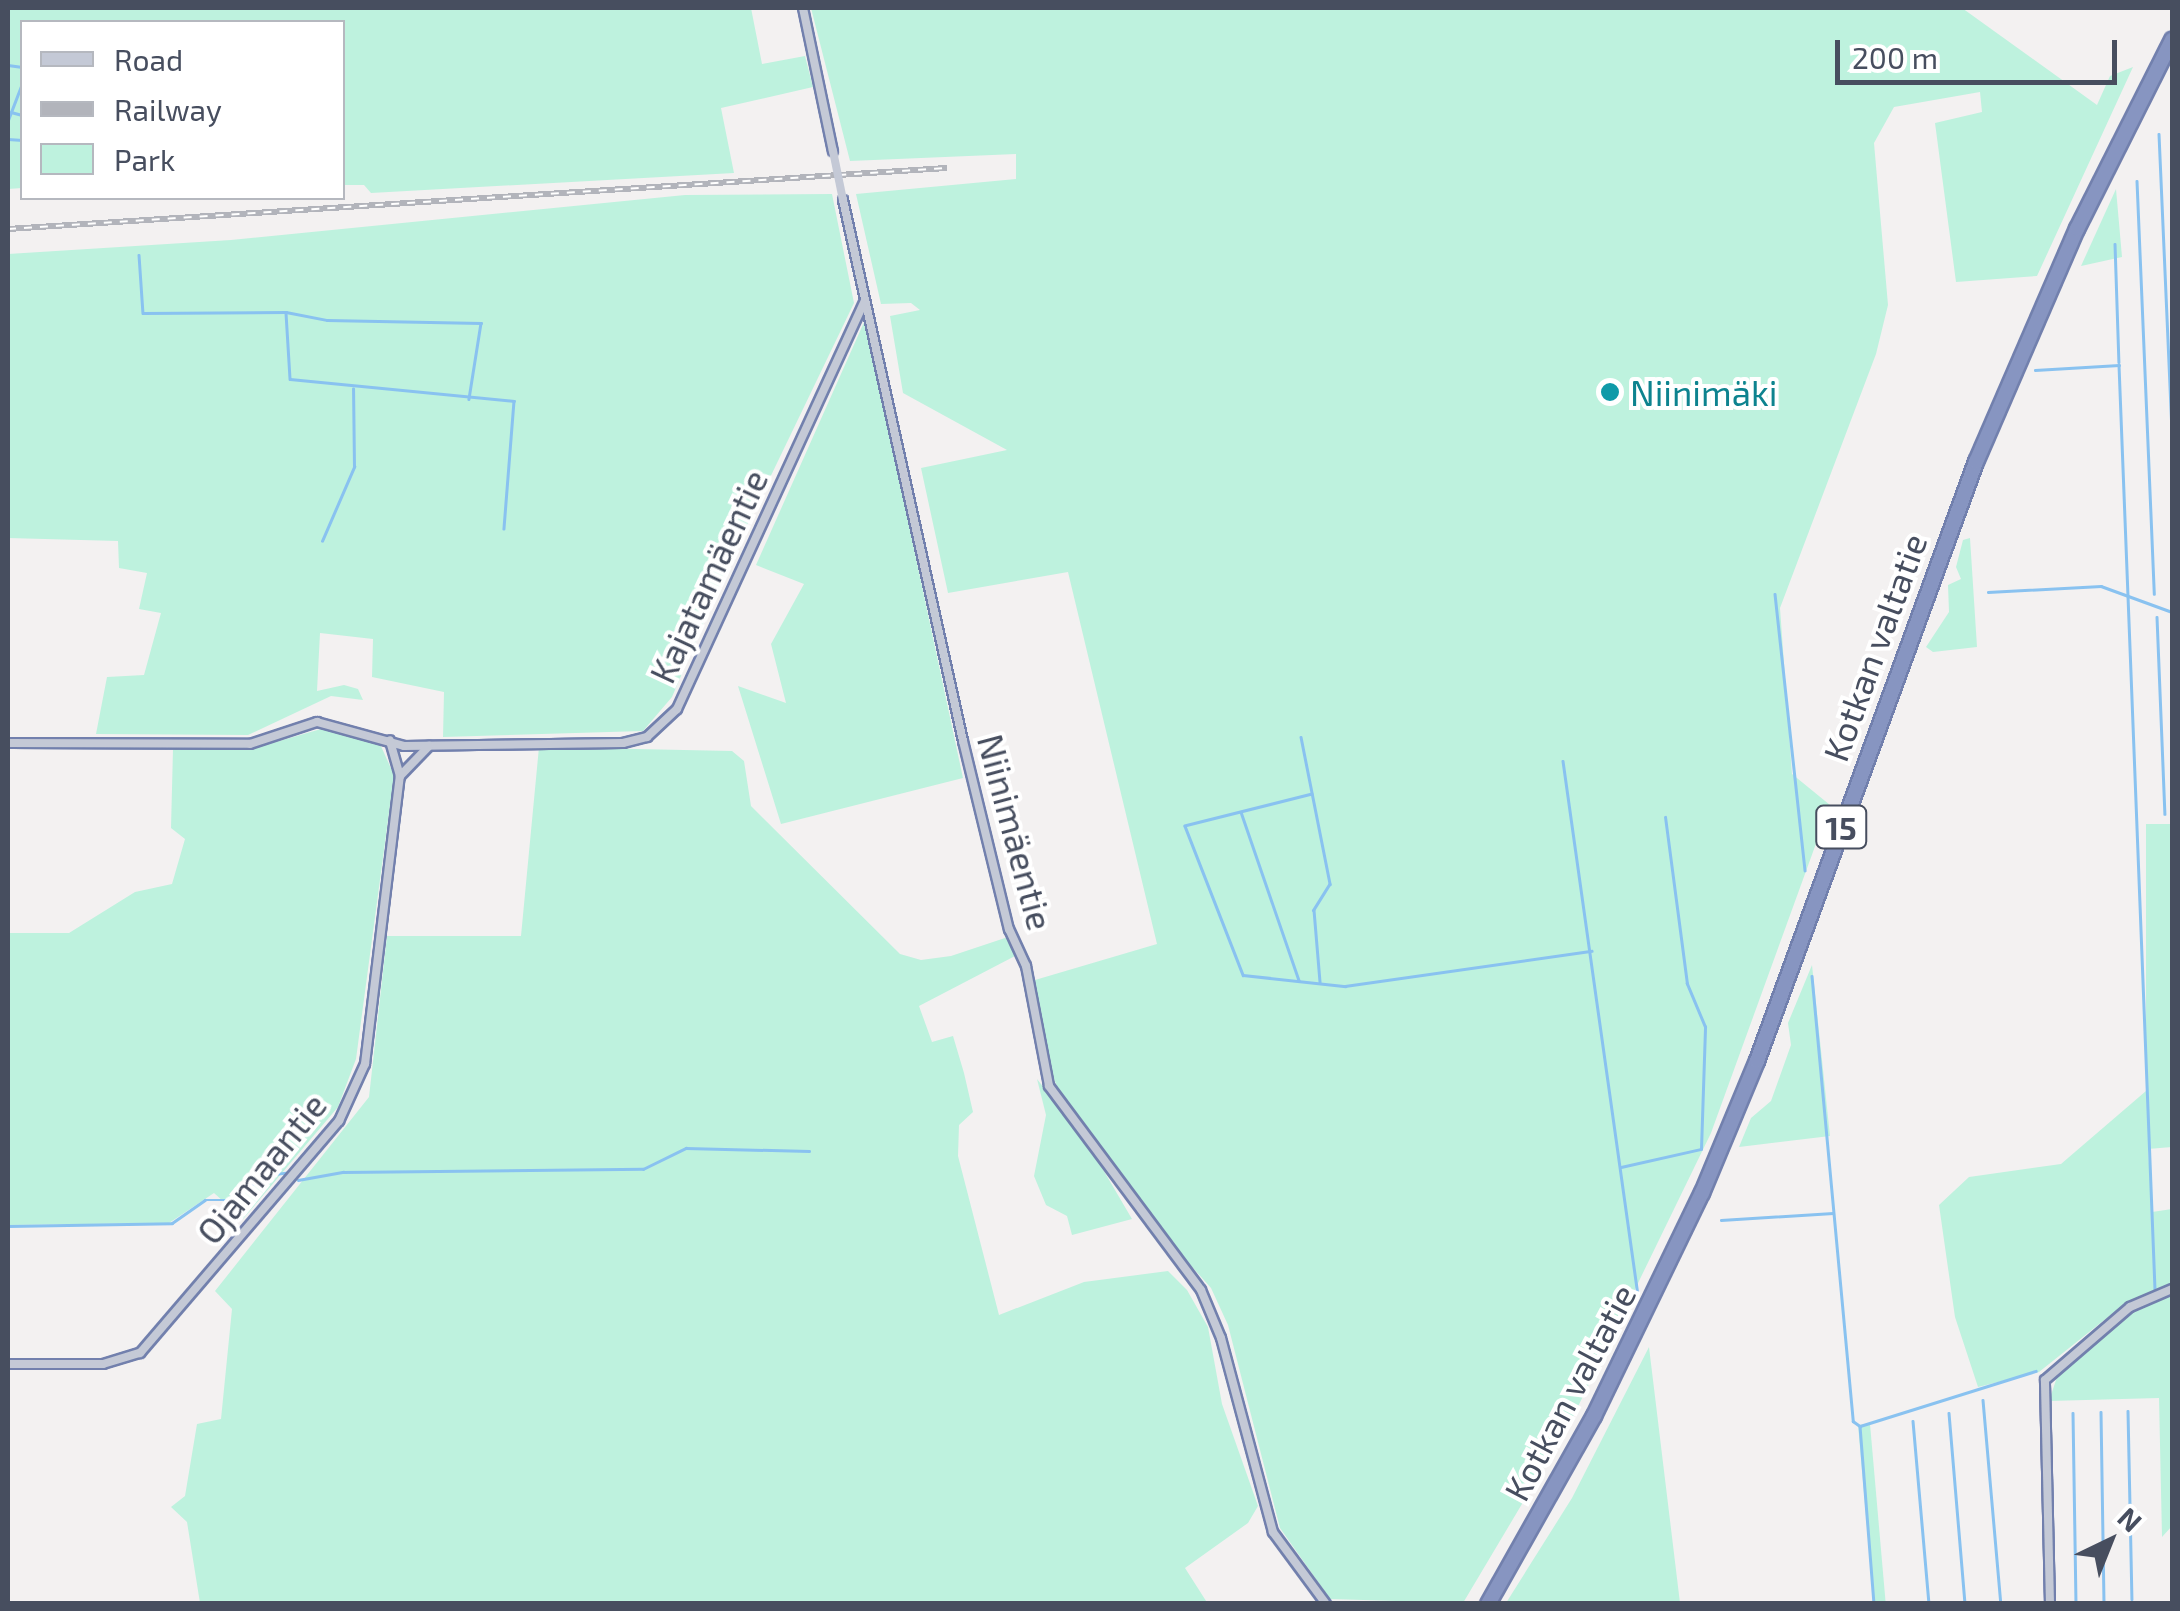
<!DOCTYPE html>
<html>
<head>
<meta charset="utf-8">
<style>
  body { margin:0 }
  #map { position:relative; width:2180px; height:1611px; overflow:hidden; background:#f3f1f1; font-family:"Exo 2",sans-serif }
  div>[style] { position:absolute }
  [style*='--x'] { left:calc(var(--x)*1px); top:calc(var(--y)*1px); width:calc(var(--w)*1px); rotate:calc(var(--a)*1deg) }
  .green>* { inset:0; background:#bef2de; transform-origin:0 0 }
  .stream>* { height:2.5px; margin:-1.25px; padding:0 1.25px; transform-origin:1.25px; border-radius:1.25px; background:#89c2f0 }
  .roads { filter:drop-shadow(2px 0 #7280ad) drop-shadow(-2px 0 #7280ad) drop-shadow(0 2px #7280ad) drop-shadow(0 -2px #7280ad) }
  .street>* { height:8px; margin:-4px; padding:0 4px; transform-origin:4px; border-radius:4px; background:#c4c9d6 }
  .highway>* { height:14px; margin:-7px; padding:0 7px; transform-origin:7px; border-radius:7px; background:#8795c1 }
  .rail>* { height:6px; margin-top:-3px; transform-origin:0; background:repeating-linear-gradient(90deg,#fff 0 8px,#b2b4bb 0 16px); box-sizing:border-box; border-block:2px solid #b2b4bb }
  .street-bridge>* { height:8px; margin:-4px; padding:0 4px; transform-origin:4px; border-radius:4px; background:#c4c9d6 }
  .dots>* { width:28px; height:28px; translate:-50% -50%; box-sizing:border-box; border:5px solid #fff; border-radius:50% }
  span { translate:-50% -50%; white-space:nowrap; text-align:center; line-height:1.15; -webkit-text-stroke:8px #fff; paint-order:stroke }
  .shield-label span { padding:2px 8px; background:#fff; border:2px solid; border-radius:8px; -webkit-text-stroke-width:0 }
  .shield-label { font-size:32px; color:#474e5f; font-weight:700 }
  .culture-label { font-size:35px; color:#0d838f }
  .left { translate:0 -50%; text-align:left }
  .street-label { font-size:35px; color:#474e5f }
  .frame { position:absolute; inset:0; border:10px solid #474e5f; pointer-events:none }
  .legend { position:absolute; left:20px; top:20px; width:325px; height:180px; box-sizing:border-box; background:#fff; border:2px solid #b5b8bf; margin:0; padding:12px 18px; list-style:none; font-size:30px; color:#474e5f }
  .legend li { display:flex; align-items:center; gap:20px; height:50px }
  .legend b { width:50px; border:2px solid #b5b8bf }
  .north { position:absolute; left:2060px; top:1491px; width:100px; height:100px; -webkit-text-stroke:8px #fff; paint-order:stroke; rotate:43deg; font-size:28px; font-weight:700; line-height:40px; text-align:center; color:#474e5f }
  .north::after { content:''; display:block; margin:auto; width:35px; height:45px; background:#474e5f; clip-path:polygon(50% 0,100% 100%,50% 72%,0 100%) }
  .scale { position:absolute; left:1835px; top:40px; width:282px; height:45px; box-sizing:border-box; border:5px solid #474e5f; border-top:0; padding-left:12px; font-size:30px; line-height:35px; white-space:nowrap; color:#474e5f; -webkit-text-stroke:8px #fff; paint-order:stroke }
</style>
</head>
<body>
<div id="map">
  <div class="green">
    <div style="clip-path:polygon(8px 8px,751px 8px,762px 64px,805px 56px,813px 87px,721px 108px,734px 173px,371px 193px,364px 185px,343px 185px,342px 22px,22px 22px,22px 188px,8px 189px)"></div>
    <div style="clip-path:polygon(811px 8px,1962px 8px,2097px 105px,2110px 76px,2133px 67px,2037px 276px,1956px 282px,1935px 123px,1982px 112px,1980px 92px,1894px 107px,1874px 143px,1888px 305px,1876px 354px,1780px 608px,1792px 774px,1830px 805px,1711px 1133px,1569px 1425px,1463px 1603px,1330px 1599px,1280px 1528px,1228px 1325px,1211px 1288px,1159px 1230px,1062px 1097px,1048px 1066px,1035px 980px,1157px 944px,1068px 572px,948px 593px,921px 468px,1007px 450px,903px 393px,890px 316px,920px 310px,911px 303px,881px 304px,856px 194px,1016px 179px,1016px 154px,850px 161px)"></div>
    <div style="clip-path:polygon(2116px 189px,2122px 257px,2081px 266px)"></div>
    <div style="clip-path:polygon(832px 194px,854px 303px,727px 567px,672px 697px,643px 731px,443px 737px,444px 692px,372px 677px,373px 639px,320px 633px,317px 691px,344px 685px,358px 689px,363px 700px,331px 696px,248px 735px,96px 734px,107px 677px,144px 675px,161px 613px,139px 609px,147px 573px,119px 568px,118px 541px,8px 538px,8px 254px,231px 240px,685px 195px)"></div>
    <div style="clip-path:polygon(865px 320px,963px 778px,781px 824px,738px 686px,786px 703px,771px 644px,804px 584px,756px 565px)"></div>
    <div style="clip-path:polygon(1970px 538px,1977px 647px,1933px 652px,1926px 647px,1949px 612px,1948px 585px,1961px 579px,1956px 567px,1963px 540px)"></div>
    <div style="clip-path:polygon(321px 729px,380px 744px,394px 775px,356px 1059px,338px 1107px,243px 1219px,214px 1193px,169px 1223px,8px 1225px,8px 933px,69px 933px,135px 892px,172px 884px,185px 839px,171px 828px,173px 749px,251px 749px)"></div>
    <div style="clip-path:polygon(539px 747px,732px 751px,744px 761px,751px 806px,900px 954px,921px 960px,951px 956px,1008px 937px,1015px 956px,919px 1006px,932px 1042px,953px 1036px,964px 1073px,973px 1112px,959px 1125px,958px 1156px,999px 1315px,1084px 1282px,1168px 1271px,1187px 1290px,1208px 1327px,1222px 1404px,1258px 1506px,1248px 1523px,1185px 1568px,1208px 1604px,200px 1603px,187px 1522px,171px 1507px,185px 1496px,197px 1424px,221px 1419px,232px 1309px,215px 1291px,369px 1097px,387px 936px,521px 936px)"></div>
    <div style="clip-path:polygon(2146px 824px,2172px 824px,2172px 1147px,2148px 1149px,2152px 1212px,2172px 1209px,2172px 1285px,2118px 1309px,2039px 1372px,1978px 1387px,1955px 1317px,1939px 1205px,1969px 1177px,2061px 1164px,2146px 1091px)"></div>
    <div style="clip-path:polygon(1812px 965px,1830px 1136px,1739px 1147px,1751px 1118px,1771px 1101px,1791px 1045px,1788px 1023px)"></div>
    <div style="clip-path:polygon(1037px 1079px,1088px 1144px,1132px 1219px,1072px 1235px,1067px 1216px,1046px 1205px,1034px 1176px,1046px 1115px)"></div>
    <div style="clip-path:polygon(2172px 1295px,2172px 1526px,2162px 1537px,2159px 1398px,2049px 1401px,2057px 1377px,2137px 1308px)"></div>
    <div style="clip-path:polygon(1649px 1347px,1680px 1603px,1506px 1603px,1572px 1498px)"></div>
    <div style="left:1870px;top:1424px;width:180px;height:12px;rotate:85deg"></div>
  </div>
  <div class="stream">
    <div style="--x:8;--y:65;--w:14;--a:8"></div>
    <div style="--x:11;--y:112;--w:11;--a:15"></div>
    <div style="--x:8;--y:120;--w:40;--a:-69"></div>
    <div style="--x:2159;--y:134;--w:301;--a:87.5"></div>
    <div style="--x:8;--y:139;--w:14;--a:4"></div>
    <div style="--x:2137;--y:181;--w:413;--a:87.6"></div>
    <div style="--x:2115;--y:244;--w:118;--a:88.1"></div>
    <div style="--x:139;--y:255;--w:58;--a:86.1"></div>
    <div style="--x:143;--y:313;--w:143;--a:-0.4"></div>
    <div style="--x:286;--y:312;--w:42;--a:11"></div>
    <div style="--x:327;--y:320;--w:154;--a:1.1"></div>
    <div style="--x:481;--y:323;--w:77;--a:99"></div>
    <div style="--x:286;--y:313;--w:66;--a:86.5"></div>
    <div style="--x:290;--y:379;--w:225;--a:5.6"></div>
    <div style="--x:514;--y:401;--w:128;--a:94.5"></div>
    <div style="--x:2035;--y:370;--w:84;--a:-3.4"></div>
    <div style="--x:2119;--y:365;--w:926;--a:87.77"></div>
    <div style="--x:322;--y:541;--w:81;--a:-66.6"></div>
    <div style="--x:354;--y:467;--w:78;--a:-90.7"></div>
    <div style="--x:1988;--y:592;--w:113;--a:-3"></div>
    <div style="--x:2101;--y:586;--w:76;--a:20.1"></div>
    <div style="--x:1775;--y:594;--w:278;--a:83.8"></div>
    <div style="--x:2157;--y:617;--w:197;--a:87.7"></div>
    <div style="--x:1301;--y:737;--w:150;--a:78.8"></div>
    <div style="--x:1330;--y:884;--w:31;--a:122"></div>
    <div style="--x:1314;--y:910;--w:72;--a:85.2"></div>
    <div style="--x:1563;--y:761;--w:539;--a:82.01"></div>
    <div style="--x:1312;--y:794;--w:131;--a:165.9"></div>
    <div style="--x:1185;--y:826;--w:160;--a:68.7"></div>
    <div style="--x:1243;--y:975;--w:103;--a:6.2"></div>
    <div style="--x:1345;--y:986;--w:249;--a:-8.1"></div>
    <div style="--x:1241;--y:812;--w:178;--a:71"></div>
    <div style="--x:1812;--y:976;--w:447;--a:84.7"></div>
    <div style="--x:1853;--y:1421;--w:9;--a:36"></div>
    <div style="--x:1860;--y:1426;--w:184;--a:-17.4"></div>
    <div style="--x:1621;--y:1167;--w:82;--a:-12.7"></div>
    <div style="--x:1701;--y:1149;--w:122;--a:-88.1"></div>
    <div style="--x:1705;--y:1027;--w:47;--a:-112.7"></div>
    <div style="--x:1687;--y:984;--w:168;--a:-97.5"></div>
    <div style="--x:298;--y:1180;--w:46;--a:-10.1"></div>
    <div style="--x:343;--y:1172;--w:300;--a:-0.6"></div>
    <div style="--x:643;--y:1169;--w:48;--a:-26"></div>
    <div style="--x:686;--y:1148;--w:123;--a:1.4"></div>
    <div style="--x:1721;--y:1220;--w:112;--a:-3.6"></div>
    <div style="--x:8;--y:1226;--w:164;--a:-1"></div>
    <div style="--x:172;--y:1223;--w:40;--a:-34.9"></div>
    <div style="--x:205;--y:1200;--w:23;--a:0"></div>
    <div style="--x:228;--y:1200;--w:46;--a:-32.7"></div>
    <div style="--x:267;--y:1175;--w:23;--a:-7"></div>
    <div style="--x:1983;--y:1400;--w:205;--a:85"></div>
    <div style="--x:2128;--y:1411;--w:188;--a:88.8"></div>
    <div style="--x:2101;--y:1412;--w:192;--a:89.1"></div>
    <div style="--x:1949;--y:1413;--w:192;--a:85.2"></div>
    <div style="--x:2073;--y:1413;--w:191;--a:89.1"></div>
    <div style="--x:1913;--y:1421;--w:184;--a:85"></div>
    <div style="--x:1860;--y:1426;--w:179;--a:85.5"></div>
  </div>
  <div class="roads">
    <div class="street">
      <div style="--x:803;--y:8;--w:146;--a:78.2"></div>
      <div style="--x:843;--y:200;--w:554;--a:77.49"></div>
      <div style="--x:963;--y:741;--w:194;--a:76.3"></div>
      <div style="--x:1009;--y:929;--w:41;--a:65.3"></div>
      <div style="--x:1026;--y:966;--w:122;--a:79.1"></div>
      <div style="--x:1049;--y:1086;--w:254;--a:53.3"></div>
      <div style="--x:1201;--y:1290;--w:52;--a:67.4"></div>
      <div style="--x:1221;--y:1338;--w:201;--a:75"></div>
      <div style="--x:1273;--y:1532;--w:89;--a:53.6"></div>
      <div style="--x:8;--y:743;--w:242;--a:0.2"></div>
      <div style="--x:250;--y:744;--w:71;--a:-18.2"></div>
      <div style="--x:317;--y:722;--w:90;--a:15.4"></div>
      <div style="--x:404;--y:746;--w:219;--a:-0.8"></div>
      <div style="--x:623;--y:743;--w:25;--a:-14"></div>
      <div style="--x:647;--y:737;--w:41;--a:-43"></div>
      <div style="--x:677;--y:709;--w:448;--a:-65.3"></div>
      <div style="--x:400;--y:776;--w:42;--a:-46"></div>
      <div style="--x:8;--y:1364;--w:95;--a:0"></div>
      <div style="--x:103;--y:1364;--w:39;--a:-17"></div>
      <div style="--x:140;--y:1353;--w:306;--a:-49.4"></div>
      <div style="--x:339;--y:1121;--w:63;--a:-65.5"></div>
      <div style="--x:365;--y:1064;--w:290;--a:-83.1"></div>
      <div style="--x:400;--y:776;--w:37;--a:-106"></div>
      <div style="--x:2050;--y:1604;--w:224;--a:-91.3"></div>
      <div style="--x:2045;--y:1380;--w:112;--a:-40.7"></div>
      <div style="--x:2130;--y:1307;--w:46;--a:-23.2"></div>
    </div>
    <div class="highway">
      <div style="--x:1488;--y:1604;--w:216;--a:-60.6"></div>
      <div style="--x:1594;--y:1416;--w:248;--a:-64.2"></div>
      <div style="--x:1702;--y:1193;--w:143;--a:-67.4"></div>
      <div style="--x:1757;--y:1061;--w:638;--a:-69.92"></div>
      <div style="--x:1976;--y:462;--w:254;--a:-66.6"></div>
      <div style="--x:2077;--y:229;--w:212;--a:-63.3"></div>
    </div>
  </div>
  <div class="rail">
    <div style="--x:8;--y:229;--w:941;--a:-3.72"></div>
  </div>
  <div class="street-bridge">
    <div style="--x:833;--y:151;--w:50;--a:78.5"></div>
  </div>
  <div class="dots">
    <div style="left:1610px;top:392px;background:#0f9aa8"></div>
  </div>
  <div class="shield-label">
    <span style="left:1841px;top:827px">15</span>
  </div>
  <div class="culture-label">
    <span class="left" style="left:1630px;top:392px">Niinimäki</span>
  </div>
  <div class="street-label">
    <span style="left:708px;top:576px;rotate:-65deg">Kajatamäentie</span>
    <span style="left:1874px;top:647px;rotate:-70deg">Kotkan valtatie</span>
    <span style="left:1016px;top:832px;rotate:75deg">Niinimäentie</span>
    <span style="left:261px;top:1168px;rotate:-51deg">Ojamaantie</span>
    <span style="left:1569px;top:1392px;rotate:-62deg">Kotkan valtatie</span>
  </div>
  <div class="frame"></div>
  <ul class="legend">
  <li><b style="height:12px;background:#c4c9d6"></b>Road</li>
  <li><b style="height:12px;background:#b2b4bb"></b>Railway</li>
  <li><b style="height:28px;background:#bef2de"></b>Park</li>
  </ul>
  <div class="north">N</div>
  <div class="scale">200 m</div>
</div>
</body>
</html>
